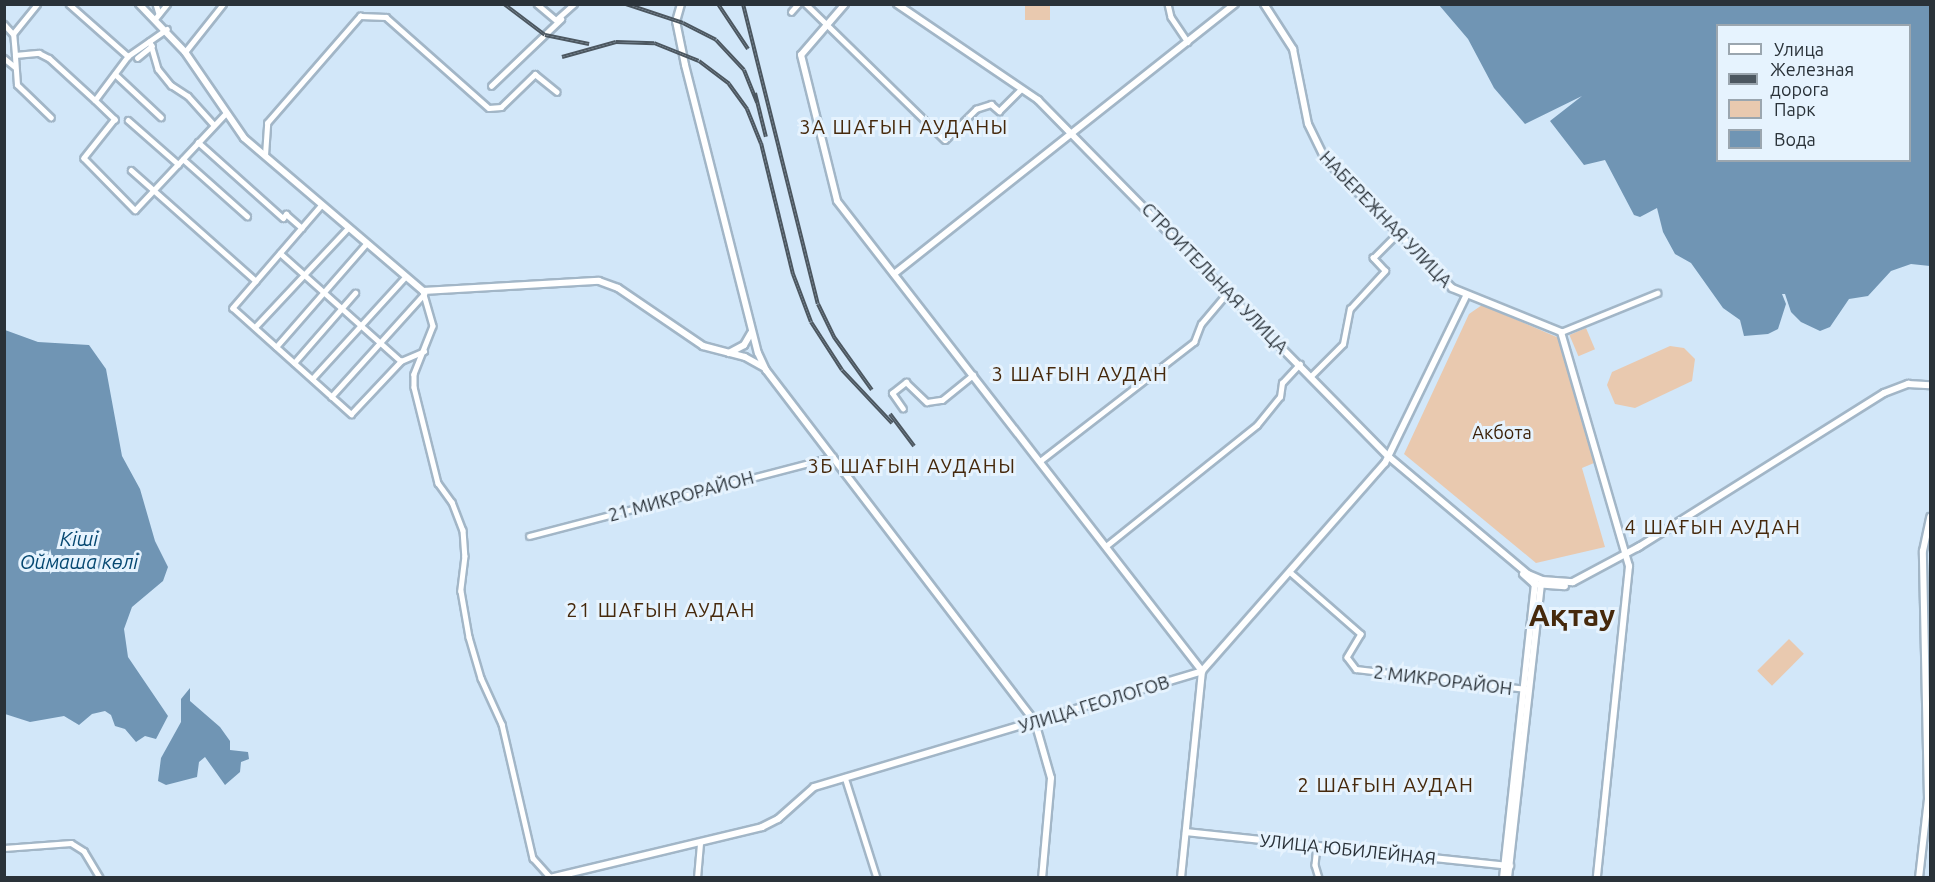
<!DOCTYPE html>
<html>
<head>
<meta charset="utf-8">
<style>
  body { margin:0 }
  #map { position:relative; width:1935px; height:882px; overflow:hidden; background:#d2e7f9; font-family:Ubuntu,sans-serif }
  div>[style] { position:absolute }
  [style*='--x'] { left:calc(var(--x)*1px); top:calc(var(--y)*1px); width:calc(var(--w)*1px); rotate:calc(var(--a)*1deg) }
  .green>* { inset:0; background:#e9c9af; transform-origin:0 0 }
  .water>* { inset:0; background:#7095b4 }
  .roads { filter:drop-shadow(2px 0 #a2b6c7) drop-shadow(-2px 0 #a2b6c7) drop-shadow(0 2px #a2b6c7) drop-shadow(0 -2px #a2b6c7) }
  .street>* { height:4.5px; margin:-2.25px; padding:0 2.25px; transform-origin:2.25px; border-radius:2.25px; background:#fff }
  .secondary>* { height:6px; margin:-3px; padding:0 3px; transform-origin:3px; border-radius:3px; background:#fff }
  .rail>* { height:4px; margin-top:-2px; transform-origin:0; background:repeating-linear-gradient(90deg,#e6f3fe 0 4.5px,#4c5760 0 9px); box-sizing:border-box; border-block:2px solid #4c5760 }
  span { translate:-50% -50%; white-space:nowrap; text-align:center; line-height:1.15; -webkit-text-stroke:6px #e6f3fe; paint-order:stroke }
  .street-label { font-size:18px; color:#2a3239 }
  .park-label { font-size:18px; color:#3c2209 }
  .neighbourhood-label { font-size:20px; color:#46290c; letter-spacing:1.5px }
  .water-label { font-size:20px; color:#064871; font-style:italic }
  .town-label { font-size:30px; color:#46290c; font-weight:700 }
  .frame { position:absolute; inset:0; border:6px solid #2a3239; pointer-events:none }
  .legend { position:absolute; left:1716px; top:24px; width:195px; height:138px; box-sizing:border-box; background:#e6f3fe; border:2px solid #9ba6af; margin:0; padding:8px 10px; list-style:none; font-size:18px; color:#2a3239 }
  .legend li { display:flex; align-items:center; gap:12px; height:30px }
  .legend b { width:30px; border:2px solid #9ba6af }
</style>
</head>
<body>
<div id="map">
  <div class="green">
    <div style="left:1025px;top:5px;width:25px;height:15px"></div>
    <div style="clip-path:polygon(1482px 305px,1559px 338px,1594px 463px,1582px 468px,1605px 547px,1536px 563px,1404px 454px,1469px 314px)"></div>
    <div style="left:1586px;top:328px;width:23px;height:18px;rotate:67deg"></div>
    <div style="clip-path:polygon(1670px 346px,1684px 348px,1695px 359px,1692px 381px,1635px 408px,1615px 404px,1607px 385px,1612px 372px)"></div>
    <div style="left:1789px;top:639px;width:21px;height:45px;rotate:45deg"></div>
  </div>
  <div class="water">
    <div style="clip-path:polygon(evenodd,1439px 5px,1930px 5px,1930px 266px,1911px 264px,1891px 271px,1868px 296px,1849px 299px,1830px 327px,1820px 331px,1801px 322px,1791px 312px,1785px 294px,1782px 294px,1786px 304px,1778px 329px,1768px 334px,1744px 336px,1740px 320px,1723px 308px,1691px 263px,1675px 254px,1663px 232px,1657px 208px,1640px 217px,1634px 215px,1605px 160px,1584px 165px,1550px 121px,1582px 96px,1525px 124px,1494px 88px,1468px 39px,1439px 5px,1718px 26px,1910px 26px,1910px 160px,1718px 160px,1718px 26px)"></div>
    <div style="clip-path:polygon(5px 330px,38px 342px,89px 345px,106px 369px,122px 456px,140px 489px,155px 541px,168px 567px,163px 581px,132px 607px,124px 629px,128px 657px,168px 716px,156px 739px,145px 736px,136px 742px,125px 729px,115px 726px,111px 715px,105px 711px,92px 714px,79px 725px,64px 716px,30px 722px,5px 714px)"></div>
    <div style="clip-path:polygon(190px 688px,190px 701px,220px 727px,230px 741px,230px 750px,248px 752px,249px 759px,241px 762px,240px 772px,225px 785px,205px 757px,199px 762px,197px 777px,166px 785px,158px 781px,161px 758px,181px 722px,181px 699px)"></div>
  </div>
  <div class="roads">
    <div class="street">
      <div style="--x:69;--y:4;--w:79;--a:41.4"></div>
      <div style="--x:156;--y:4;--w:10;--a:73"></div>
      <div style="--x:537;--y:4;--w:25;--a:40"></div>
      <div style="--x:556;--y:20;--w:24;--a:-42"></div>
      <div style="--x:806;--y:4;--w:194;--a:44.4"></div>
      <div style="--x:945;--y:140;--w:44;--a:-45"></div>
      <div style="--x:976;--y:109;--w:16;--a:-18"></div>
      <div style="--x:991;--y:104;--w:11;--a:41"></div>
      <div style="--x:999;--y:111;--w:31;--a:-45"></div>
      <div style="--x:1168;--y:4;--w:13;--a:77"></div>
      <div style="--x:1171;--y:17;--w:30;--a:56"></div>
      <div style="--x:791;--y:12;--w:11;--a:-49"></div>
      <div style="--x:155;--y:19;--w:19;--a:-51"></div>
      <div style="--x:4;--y:24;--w:13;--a:48"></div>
      <div style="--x:150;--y:41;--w:29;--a:74"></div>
      <div style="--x:158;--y:69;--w:21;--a:51"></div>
      <div style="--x:171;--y:85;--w:20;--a:33"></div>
      <div style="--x:188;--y:96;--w:39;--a:48"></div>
      <div style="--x:185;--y:52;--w:61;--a:-51.6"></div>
      <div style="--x:15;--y:55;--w:21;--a:-95"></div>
      <div style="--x:13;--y:34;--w:38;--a:-51"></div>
      <div style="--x:4;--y:58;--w:14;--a:39"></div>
      <div style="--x:137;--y:58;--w:19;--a:-39"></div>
      <div style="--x:115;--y:74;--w:63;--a:43.1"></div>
      <div style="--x:491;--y:86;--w:97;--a:-43.7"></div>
      <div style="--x:95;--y:100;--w:28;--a:44"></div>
      <div style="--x:115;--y:119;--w:50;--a:128.5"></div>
      <div style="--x:84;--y:158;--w:73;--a:45.6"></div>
      <div style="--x:135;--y:210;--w:132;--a:-46.8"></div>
      <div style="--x:51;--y:118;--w:47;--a:-135.9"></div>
      <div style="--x:17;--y:85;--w:30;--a:-94"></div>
      <div style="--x:15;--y:55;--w:24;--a:-5"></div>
      <div style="--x:39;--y:53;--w:11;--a:27"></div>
      <div style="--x:49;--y:58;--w:62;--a:42.4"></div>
      <div style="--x:95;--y:100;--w:55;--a:-53.1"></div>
      <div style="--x:128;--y:56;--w:47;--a:-34.7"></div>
      <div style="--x:128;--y:120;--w:67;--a:41.3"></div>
      <div style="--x:198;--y:142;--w:114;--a:41.8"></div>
      <div style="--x:283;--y:218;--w:5;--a:-53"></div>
      <div style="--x:286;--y:214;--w:21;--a:41"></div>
      <div style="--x:265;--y:155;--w:32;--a:-86"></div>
      <div style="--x:267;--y:123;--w:142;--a:-49"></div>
      <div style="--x:360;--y:16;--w:26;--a:2"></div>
      <div style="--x:386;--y:17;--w:137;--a:41.5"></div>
      <div style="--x:489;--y:108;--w:12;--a:-5"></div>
      <div style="--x:501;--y:107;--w:47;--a:-44.1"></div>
      <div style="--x:535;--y:74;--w:28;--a:39"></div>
      <div style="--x:183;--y:159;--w:86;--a:41.7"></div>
      <div style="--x:131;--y:170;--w:167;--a:41.6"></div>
      <div style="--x:321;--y:206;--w:135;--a:130.8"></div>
      <div style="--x:233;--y:308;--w:159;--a:41.9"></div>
      <div style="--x:351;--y:414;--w:73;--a:-46.7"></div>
      <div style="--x:401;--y:361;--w:25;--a:-23"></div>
      <div style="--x:280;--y:253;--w:162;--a:41.8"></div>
      <div style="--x:423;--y:291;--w:36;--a:74"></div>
      <div style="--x:433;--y:326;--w:52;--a:111.6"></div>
      <div style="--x:414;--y:374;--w:13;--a:90"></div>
      <div style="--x:414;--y:387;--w:99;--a:76"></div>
      <div style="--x:438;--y:483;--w:24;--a:54"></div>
      <div style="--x:452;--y:502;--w:30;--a:69"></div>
      <div style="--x:463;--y:530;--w:26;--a:86"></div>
      <div style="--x:465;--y:556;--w:35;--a:97"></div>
      <div style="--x:461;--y:591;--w:47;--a:80.1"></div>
      <div style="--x:469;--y:637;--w:43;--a:73.7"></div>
      <div style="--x:481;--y:678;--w:51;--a:65.5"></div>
      <div style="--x:502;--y:724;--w:138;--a:77"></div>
      <div style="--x:533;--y:858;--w:25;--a:48"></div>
      <div style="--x:255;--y:327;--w:134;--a:-46.8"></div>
      <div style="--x:1561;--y:332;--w:104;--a:-22.1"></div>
      <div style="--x:276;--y:347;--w:137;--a:-48.9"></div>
      <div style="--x:294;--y:363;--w:93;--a:-48.9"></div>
      <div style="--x:1311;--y:376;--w:45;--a:-45"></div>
      <div style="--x:1343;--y:344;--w:36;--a:-79"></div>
      <div style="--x:1350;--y:309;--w:52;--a:-47.4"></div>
      <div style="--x:1385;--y:271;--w:18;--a:-133"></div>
      <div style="--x:1373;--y:258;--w:35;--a:-45"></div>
      <div style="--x:312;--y:379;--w:138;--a:-47.6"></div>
      <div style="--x:331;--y:397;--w:139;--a:-47.9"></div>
      <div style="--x:903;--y:409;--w:19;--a:-125"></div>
      <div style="--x:892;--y:393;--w:18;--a:-38"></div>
      <div style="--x:906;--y:382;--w:29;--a:44"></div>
      <div style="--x:927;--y:402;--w:15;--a:-8"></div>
      <div style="--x:942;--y:400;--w:40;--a:-39"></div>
      <div style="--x:1040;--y:461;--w:195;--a:-37.7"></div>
      <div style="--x:1194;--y:342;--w:19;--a:-69"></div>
      <div style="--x:1201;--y:324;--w:42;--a:-49.8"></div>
      <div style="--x:529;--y:536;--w:314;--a:-14.6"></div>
      <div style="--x:1106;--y:546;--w:193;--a:-38.7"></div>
      <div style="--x:1257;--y:425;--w:36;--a:-51"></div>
      <div style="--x:1280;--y:397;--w:14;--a:-82"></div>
      <div style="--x:1282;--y:383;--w:26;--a:-47"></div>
      <div style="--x:1290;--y:572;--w:94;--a:41.1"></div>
      <div style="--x:1361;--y:634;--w:27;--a:121"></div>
      <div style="--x:1347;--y:657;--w:15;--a:53"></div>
      <div style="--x:1356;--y:669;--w:171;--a:6.7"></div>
      <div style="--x:845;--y:777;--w:106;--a:72.4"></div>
      <div style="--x:1317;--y:846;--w:19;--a:96"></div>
      <div style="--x:1315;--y:865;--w:14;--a:73"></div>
      <div style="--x:4;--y:848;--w:67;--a:-4.3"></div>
      <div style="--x:71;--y:843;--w:15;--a:32"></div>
      <div style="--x:84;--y:851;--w:31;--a:59"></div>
      <div style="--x:697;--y:878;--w:35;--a:-85"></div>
    </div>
    <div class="secondary">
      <div style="--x:139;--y:4;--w:66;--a:46.2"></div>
      <div style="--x:185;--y:52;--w:104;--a:55.5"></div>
      <div style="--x:244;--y:138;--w:235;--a:40.5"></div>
      <div style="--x:423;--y:291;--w:176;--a:-3.3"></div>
      <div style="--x:599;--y:281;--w:20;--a:20"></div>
      <div style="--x:618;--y:288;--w:103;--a:34.3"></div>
      <div style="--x:703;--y:346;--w:43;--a:14.7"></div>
      <div style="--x:745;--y:357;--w:21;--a:29"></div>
      <div style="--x:681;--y:4;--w:18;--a:106"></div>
      <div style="--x:676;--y:21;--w:45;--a:78.4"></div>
      <div style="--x:685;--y:65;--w:297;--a:75.8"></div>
      <div style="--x:758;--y:353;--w:19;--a:65"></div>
      <div style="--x:766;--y:370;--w:443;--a:52.6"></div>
      <div style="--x:1035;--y:722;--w:58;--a:74.1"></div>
      <div style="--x:1051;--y:778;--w:100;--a:95.1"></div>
      <div style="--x:845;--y:4;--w:67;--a:130.8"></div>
      <div style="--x:801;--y:55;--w:150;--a:76.1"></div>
      <div style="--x:837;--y:201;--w:595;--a:52.17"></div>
      <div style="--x:1202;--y:671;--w:208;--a:95.8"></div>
      <div style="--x:897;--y:4;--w:171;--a:34.2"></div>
      <div style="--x:1038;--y:100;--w:501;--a:45.49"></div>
      <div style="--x:1389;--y:457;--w:182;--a:40.1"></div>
      <div style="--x:1528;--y:574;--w:15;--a:23"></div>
      <div style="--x:1542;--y:580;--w:31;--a:4"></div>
      <div style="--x:1573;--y:582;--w:76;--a:-28.2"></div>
      <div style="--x:1264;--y:4;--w:54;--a:57.2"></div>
      <div style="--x:1293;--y:49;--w:76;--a:78.7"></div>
      <div style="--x:1308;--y:124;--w:39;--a:64"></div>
      <div style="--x:1325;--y:159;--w:181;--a:45.4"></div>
      <div style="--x:1452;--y:288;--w:118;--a:22"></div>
      <div style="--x:1561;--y:332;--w:244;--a:73.8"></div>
      <div style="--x:1629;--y:566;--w:314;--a:95.9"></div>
      <div style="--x:894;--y:274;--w:435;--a:-38.4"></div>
      <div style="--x:729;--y:353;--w:17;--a:-28"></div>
      <div style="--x:744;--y:345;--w:14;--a:-60"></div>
      <div style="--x:1637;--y:548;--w:292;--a:-32.1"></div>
      <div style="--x:1884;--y:393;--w:26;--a:-21"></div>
      <div style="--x:1908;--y:384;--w:22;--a:3"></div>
      <div style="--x:1523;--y:574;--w:15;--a:42"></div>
      <div style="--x:1534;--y:584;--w:31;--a:4"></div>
      <div style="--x:1186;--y:832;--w:326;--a:6"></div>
      <div style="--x:550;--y:878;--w:218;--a:-13.5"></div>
      <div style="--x:762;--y:827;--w:18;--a:-27"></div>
      <div style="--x:778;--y:819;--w:48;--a:-41.6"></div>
      <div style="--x:814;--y:787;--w:405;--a:-16.6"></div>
      <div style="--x:1202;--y:671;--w:277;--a:-48.7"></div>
      <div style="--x:1385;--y:463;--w:186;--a:-64.1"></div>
      <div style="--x:1503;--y:878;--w:298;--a:-83.8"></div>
      <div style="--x:1508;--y:878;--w:296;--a:-83.6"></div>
      <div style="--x:1919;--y:878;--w:80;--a:-83.5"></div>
      <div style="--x:1928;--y:799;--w:248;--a:-91.2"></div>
      <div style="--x:1923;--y:551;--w:35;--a:-78"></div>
    </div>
  </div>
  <div class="rail">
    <div style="--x:504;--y:4;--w:51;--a:37.1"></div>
    <div style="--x:545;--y:35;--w:45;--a:11.6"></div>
    <div style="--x:626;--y:4;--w:60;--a:18.4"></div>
    <div style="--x:683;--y:23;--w:37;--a:27"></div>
    <div style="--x:716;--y:40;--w:41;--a:47"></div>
    <div style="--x:744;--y:70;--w:35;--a:68"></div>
    <div style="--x:718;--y:4;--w:54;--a:56.3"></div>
    <div style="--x:743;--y:4;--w:309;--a:76"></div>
    <div style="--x:818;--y:304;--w:37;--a:64"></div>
    <div style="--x:834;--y:337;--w:65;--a:54.4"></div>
    <div style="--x:562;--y:57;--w:56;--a:-15.5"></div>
    <div style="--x:616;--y:42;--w:38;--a:2"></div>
    <div style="--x:654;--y:43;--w:48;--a:21.8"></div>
    <div style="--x:699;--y:61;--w:38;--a:37"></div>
    <div style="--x:729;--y:84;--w:31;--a:54"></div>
    <div style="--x:747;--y:109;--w:37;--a:68"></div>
    <div style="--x:761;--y:143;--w:135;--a:76.3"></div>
    <div style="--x:793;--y:274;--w:51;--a:69.4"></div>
    <div style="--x:811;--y:322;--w:57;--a:57.1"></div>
    <div style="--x:842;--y:370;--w:73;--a:46.7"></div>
    <div style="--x:755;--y:93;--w:45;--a:76"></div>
    <div style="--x:890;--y:414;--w:40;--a:53"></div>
  </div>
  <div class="street-label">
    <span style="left:1386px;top:219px;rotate:46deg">НАБЕРЕЖНАЯ УЛИЦА</span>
    <span style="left:1215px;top:278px;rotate:46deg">СТРОИТЕЛЬНАЯ УЛИЦА</span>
    <span style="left:681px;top:496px;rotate:-15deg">21 МИКРОРАЙОН</span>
    <span style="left:1443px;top:680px;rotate:7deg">2 МИКРОРАЙОН</span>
    <span style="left:1094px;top:704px;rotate:-17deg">УЛИЦА ГЕОЛОГОВ</span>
    <span style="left:1348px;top:849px;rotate:6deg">УЛИЦА ЮБИЛЕЙНАЯ</span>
  </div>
  <div class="park-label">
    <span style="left:1502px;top:432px">Акбота</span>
  </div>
  <div class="neighbourhood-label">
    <span style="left:904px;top:126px">3А ШАҒЫН АУДАНЫ</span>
    <span style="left:1080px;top:373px">3 ШАҒЫН АУДАН</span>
    <span style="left:912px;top:465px">3Б ШАҒЫН АУДАНЫ</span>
    <span style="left:1713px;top:526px">4 ШАҒЫН АУДАН</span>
    <span style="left:661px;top:609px">21 ШАҒЫН АУДАН</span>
    <span style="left:1386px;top:784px">2 ШАҒЫН АУДАН</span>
  </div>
  <div class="water-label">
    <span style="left:79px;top:550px">Кіші<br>Оймаша көлi</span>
  </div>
  <div class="town-label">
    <span style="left:1572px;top:615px">Ақтау</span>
  </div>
  <div class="frame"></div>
  <ul class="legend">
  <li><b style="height:8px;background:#fff"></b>Улица</li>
  <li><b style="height:8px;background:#4c5760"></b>Железная дорога</li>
  <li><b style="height:16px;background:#e9c9af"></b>Парк</li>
  <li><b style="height:16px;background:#7095b4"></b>Вода</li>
  </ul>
</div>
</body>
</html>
